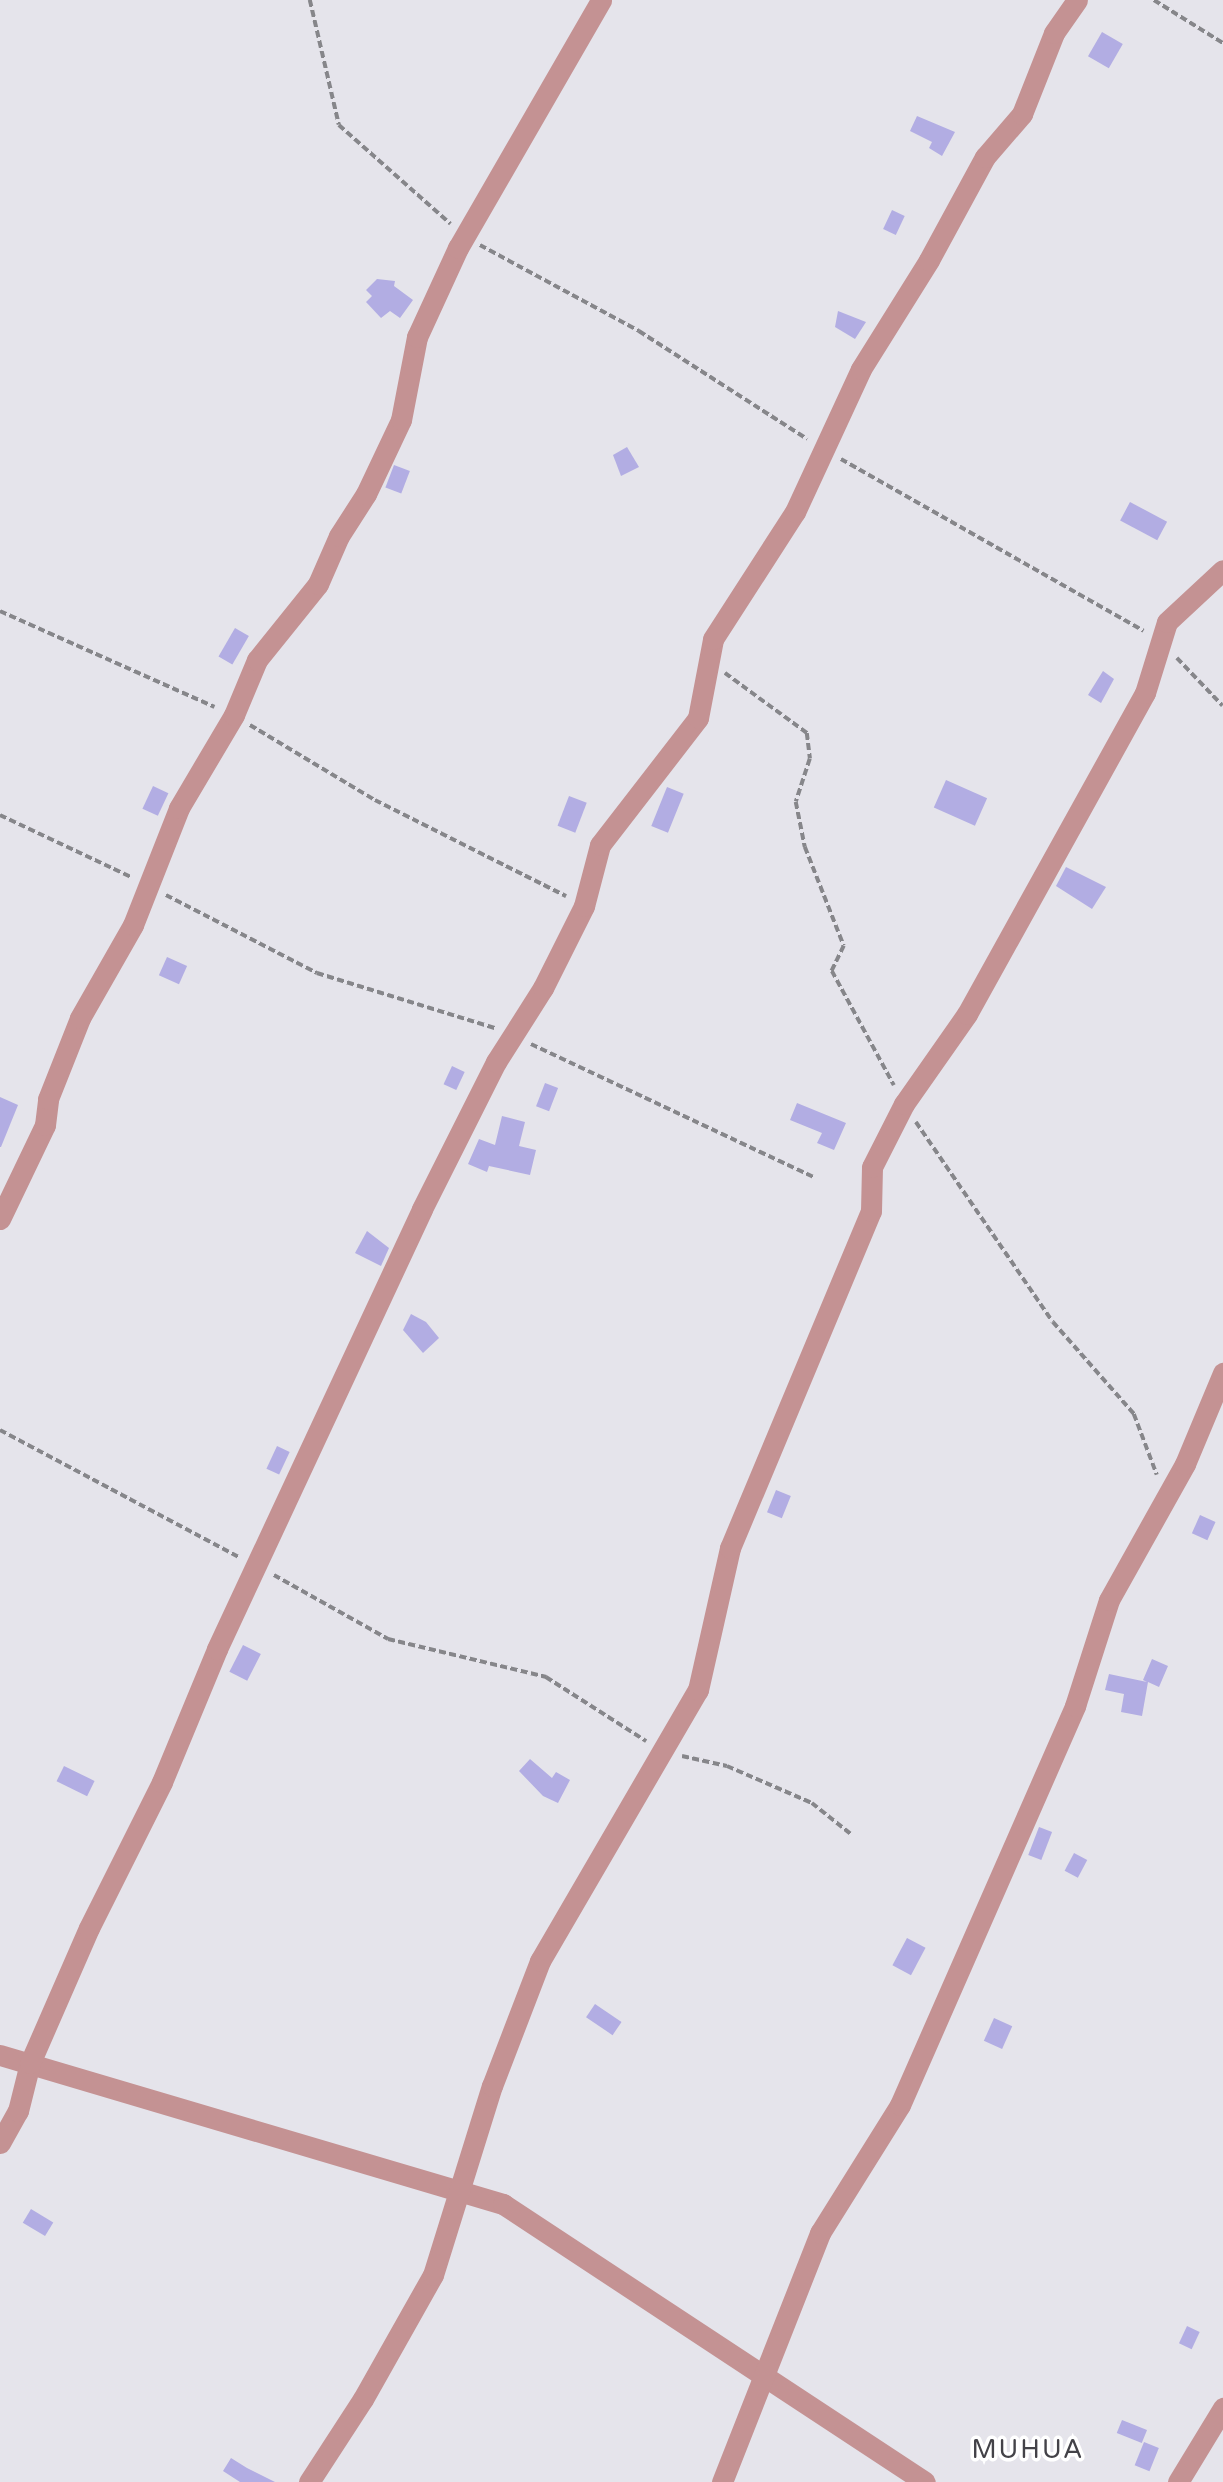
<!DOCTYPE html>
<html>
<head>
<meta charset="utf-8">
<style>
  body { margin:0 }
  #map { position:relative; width:1223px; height:2482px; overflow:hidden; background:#e5e4eb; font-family:"Varela Round",sans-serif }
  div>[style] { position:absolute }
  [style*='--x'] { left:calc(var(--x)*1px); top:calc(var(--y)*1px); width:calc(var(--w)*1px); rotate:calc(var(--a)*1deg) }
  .building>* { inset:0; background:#b2ade3; transform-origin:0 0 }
  .path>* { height:3.5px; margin-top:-1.75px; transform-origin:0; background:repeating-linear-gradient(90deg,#86868a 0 7px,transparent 0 10.5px) }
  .minor>* { height:21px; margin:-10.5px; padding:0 10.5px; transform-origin:10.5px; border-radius:10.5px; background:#c49293 }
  span { translate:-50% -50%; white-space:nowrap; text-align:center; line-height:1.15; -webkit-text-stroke:7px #fff; paint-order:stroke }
  .quarter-label { font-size:26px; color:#434248; letter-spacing:2px }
</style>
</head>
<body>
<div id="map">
  <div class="building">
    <div style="left:1102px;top:32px;width:24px;height:28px;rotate:30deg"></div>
    <div style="clip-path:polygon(917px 116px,955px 132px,942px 156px,929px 148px,932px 142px,910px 131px)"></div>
    <div style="left:892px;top:210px;width:14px;height:21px;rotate:25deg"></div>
    <div style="clip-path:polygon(377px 279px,395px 281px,394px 286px,413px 300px,400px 318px,390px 311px,381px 318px,366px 302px,372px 296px,366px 290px)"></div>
    <div style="clip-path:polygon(838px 311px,866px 322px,855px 339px,835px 327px)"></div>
    <div style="clip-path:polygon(627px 447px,639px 467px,621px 476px,613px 455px)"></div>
    <div style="left:394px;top:465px;width:17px;height:24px;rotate:21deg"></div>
    <div style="left:1130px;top:502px;width:42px;height:21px;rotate:28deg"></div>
    <div style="left:235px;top:628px;width:16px;height:33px;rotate:30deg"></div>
    <div style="clip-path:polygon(1103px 671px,1114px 679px,1101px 703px,1088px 695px)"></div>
    <div style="left:946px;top:780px;width:45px;height:30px;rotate:24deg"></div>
    <div style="left:153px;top:786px;width:17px;height:25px;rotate:25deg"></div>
    <div style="left:667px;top:787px;width:18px;height:42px;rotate:22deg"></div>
    <div style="left:569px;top:796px;width:19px;height:32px;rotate:21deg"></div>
    <div style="clip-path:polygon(1066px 867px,1106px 887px,1092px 909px,1056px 886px)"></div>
    <div style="left:167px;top:957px;width:22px;height:20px;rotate:24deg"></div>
    <div style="left:452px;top:1066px;width:14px;height:20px;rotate:25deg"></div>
    <div style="left:545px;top:1083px;width:14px;height:25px;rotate:21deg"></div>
    <div style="clip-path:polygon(0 1097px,18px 1105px,1px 1147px,0 1147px)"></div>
    <div style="clip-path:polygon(797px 1103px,846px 1123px,834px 1150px,817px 1143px,822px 1133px,790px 1120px)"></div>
    <div style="clip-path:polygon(502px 1116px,525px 1122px,519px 1146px,536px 1150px,530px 1175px,489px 1166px,487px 1172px,468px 1164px,479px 1139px,495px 1145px)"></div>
    <div style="clip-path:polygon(367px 1231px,389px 1248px,381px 1266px,355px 1253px)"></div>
    <div style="clip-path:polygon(411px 1314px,426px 1322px,439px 1338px,423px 1353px,403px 1330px)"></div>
    <div style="left:277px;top:1446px;width:14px;height:25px;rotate:25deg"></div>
    <div style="left:776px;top:1490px;width:16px;height:24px;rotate:22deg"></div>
    <div style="left:1200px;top:1515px;width:17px;height:20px;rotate:24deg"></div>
    <div style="left:243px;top:1645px;width:20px;height:30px;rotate:27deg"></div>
    <div style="clip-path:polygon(1152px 1659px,1168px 1666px,1159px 1687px,1148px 1682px,1142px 1716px,1121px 1712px,1124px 1694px,1105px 1690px,1109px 1674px,1147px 1682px,1143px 1680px)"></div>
    <div style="clip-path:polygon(530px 1759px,552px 1778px,556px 1772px,570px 1780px,558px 1803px,543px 1796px,519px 1771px)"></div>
    <div style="left:64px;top:1766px;width:34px;height:17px;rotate:26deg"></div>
    <div style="left:1039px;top:1827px;width:14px;height:30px;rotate:21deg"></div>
    <div style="left:1074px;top:1853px;width:15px;height:20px;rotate:28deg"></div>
    <div style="left:907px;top:1938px;width:21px;height:31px;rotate:28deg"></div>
    <div style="left:595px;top:2004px;width:32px;height:16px;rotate:34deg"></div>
    <div style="left:994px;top:2018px;width:20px;height:25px;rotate:24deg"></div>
    <div style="left:31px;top:2209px;width:26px;height:16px;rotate:31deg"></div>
    <div style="left:1187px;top:2326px;width:14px;height:19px;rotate:25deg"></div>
    <div style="left:1122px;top:2420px;width:27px;height:14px;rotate:22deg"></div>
    <div style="left:1144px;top:2442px;width:16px;height:25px;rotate:22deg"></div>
    <div style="clip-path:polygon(231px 2458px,247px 2468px,275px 2482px,240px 2482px,223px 2471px)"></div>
  </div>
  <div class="path">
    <div style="--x:310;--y:0;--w:128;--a:76.9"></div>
    <div style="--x:339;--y:125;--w:149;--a:41.5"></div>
    <div style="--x:1154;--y:0;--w:81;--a:31.9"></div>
    <div style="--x:480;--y:245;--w:181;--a:28.4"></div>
    <div style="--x:639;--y:331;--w:200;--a:32.7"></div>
    <div style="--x:841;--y:459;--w:348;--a:29.6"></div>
    <div style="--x:0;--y:611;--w:235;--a:24.1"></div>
    <div style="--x:1177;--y:658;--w:66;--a:46.2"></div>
    <div style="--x:725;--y:673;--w:102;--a:36.2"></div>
    <div style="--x:807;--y:733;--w:26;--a:83"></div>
    <div style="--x:810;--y:759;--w:45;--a:108"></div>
    <div style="--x:796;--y:802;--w:46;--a:78.7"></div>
    <div style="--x:805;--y:847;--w:106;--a:68.5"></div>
    <div style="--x:844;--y:946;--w:28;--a:116"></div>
    <div style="--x:832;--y:971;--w:130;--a:61.5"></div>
    <div style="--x:250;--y:725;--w:146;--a:31"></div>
    <div style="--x:375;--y:800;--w:214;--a:26.7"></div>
    <div style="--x:0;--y:815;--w:145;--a:25.3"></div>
    <div style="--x:166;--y:895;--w:170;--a:27.3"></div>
    <div style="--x:317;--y:973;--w:186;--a:17.2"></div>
    <div style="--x:531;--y:1044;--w:313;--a:25.2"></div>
    <div style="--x:916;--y:1122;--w:242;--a:55.6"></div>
    <div style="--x:1053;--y:1322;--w:123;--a:48.6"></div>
    <div style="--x:1134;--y:1414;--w:65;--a:69.3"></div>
    <div style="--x:0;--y:1430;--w:271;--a:28"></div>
    <div style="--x:274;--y:1575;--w:131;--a:29.3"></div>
    <div style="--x:388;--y:1639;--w:163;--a:13.5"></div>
    <div style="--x:546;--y:1677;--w:119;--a:32.6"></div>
    <div style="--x:682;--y:1756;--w:46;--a:12.5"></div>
    <div style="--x:727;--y:1766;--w:93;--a:23.5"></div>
    <div style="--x:812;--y:1803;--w:50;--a:38.5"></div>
  </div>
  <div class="minor">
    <div style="--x:0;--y:1219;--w:104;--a:-64.4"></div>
    <div style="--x:45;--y:1125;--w:26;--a:-83"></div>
    <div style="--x:48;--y:1099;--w:87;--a:-68.4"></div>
    <div style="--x:80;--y:1018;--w:107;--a:-60.3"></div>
    <div style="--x:133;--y:925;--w:126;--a:-68.5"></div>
    <div style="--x:179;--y:808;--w:108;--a:-59.4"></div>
    <div style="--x:234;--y:715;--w:60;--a:-67.3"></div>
    <div style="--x:257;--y:660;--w:97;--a:-51.2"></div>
    <div style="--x:318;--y:584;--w:52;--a:-66.4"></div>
    <div style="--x:339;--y:536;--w:50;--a:-57.3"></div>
    <div style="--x:366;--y:494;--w:82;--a:-64.7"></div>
    <div style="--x:401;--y:420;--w:85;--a:-79.1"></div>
    <div style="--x:417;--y:337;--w:98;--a:-65.3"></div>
    <div style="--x:458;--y:248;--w:286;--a:-60"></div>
    <div style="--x:0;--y:2055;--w:525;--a:16.5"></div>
    <div style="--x:503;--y:2204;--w:505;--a:33.38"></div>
    <div style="--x:0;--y:2143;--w:37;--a:-61"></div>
    <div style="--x:18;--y:2111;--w:49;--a:-76"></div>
    <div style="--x:30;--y:2063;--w:147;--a:-66.4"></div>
    <div style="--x:89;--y:1928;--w:163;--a:-63.4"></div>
    <div style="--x:162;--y:1782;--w:144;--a:-67.5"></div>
    <div style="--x:217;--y:1649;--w:485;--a:-65"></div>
    <div style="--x:422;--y:1209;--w:165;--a:-63.3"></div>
    <div style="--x:496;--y:1062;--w:88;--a:-57.6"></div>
    <div style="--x:543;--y:988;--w:92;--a:-63.4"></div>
    <div style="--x:584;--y:906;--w:63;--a:-75.3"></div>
    <div style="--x:600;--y:845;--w:160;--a:-52.3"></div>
    <div style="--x:698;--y:718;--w:80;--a:-79.2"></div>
    <div style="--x:713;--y:639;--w:151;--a:-57.2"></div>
    <div style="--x:795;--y:512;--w:157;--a:-65.2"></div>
    <div style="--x:861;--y:369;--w:128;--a:-58"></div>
    <div style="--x:929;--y:260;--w:117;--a:-61.5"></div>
    <div style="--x:985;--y:157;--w:57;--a:-49.3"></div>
    <div style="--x:1022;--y:114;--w:87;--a:-68.4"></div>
    <div style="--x:1054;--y:33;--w:40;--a:-55.1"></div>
    <div style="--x:309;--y:2482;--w:99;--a:-57"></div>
    <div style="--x:363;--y:2399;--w:142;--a:-60.6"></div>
    <div style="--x:433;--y:2275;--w:198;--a:-72.7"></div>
    <div style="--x:492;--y:2086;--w:134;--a:-69"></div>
    <div style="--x:540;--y:1961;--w:314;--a:-59.8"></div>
    <div style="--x:698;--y:1690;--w:146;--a:-77.3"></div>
    <div style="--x:730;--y:1548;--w:365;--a:-67.3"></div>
    <div style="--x:871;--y:1211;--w:44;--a:-88.7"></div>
    <div style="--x:872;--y:1167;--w:71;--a:-63.1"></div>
    <div style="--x:904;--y:1104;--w:110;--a:-55"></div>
    <div style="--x:967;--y:1014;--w:367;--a:-61"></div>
    <div style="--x:1145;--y:693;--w:74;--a:-72.8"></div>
    <div style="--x:1167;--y:622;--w:76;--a:-42.9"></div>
    <div style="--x:722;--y:2482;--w:268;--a:-68.5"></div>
    <div style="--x:820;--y:2233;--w:151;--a:-58"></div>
    <div style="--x:900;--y:2105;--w:436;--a:-66.3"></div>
    <div style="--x:1075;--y:1706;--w:111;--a:-72.2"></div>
    <div style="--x:1109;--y:1600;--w:156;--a:-60.8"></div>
    <div style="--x:1185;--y:1464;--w:99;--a:-67.3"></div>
    <div style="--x:1178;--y:2482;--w:87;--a:-58.7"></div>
  </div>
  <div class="quarter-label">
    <span style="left:1028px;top:2450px">MUHUA</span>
  </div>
</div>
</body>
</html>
